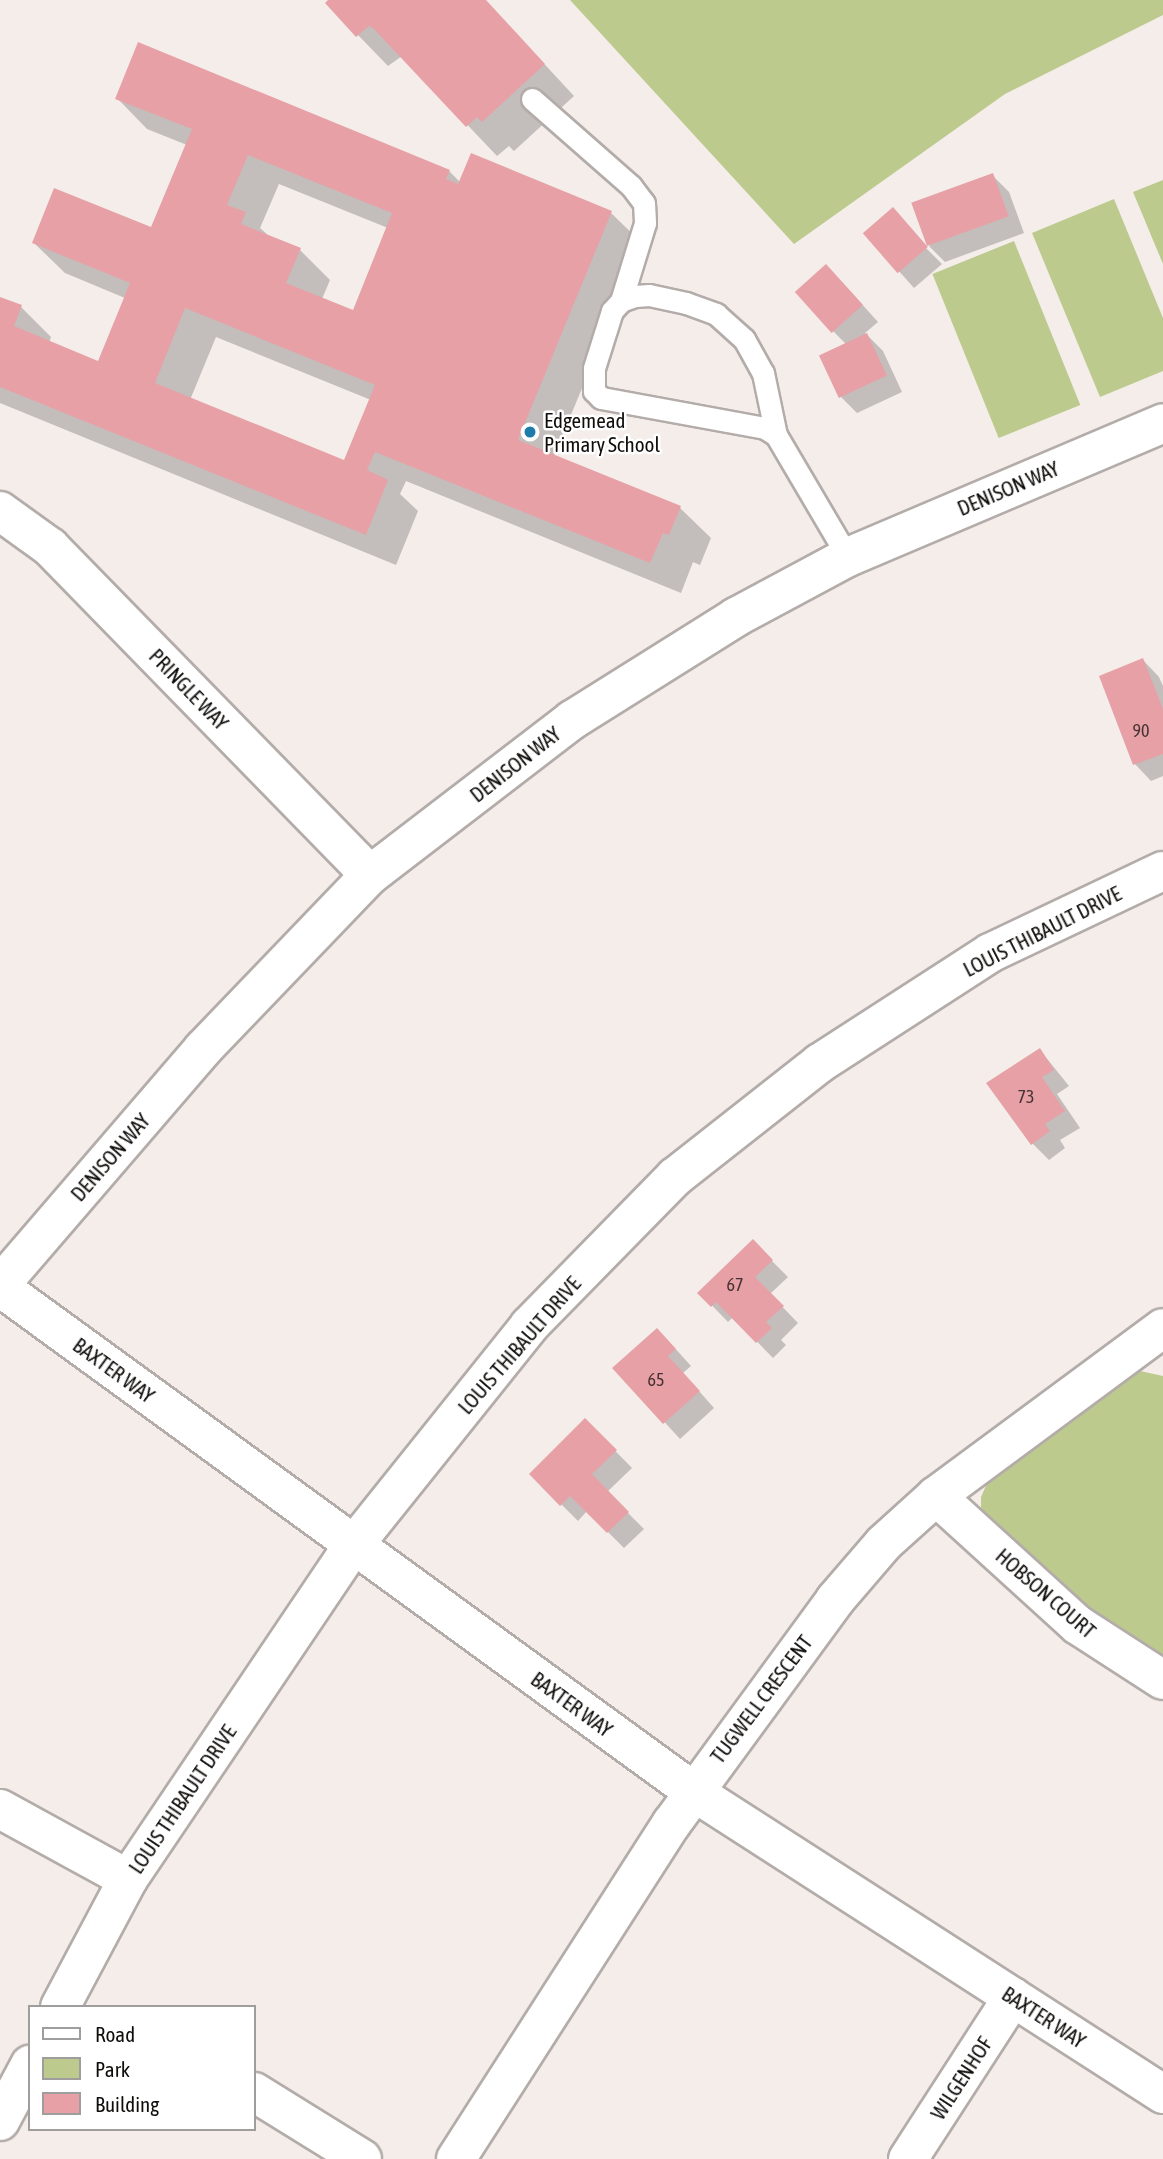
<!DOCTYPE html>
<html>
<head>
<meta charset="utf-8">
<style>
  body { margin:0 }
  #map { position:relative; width:1163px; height:2159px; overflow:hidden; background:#f4edea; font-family:"Asap Condensed",sans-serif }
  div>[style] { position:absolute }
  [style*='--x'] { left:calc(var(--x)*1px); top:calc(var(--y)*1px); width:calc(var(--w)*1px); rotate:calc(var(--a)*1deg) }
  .green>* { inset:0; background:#bdca8e; transform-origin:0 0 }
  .shadow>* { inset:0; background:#0003 }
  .building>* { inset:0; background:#e7a1a6; transform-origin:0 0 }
  .roads { filter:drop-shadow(2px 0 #b3aca9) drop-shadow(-2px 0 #b3aca9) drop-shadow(0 2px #b3aca9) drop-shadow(0 -2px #b3aca9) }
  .lane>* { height:21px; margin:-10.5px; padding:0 10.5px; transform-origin:10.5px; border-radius:10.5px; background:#fff }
  .street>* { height:38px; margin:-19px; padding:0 19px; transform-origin:19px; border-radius:19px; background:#fff }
  .dots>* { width:19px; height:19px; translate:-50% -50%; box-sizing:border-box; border:4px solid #fff; border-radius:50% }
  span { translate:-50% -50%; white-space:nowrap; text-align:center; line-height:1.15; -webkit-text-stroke:5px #fff; paint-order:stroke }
  .number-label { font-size:18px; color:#453232 }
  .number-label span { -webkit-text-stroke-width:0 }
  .poi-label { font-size:21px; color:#0f0d0b }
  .left { translate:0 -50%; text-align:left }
  .street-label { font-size:21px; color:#0f0d0b }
  .legend { position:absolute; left:28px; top:2005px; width:228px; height:126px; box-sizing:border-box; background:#fff; border:2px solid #9f9e9d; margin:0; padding:9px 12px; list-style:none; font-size:21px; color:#0f0d0b }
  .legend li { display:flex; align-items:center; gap:14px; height:35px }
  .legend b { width:35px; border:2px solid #9f9e9d }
</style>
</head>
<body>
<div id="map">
  <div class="green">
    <div style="clip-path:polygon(570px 0,1163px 0,1163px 15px,1005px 94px,794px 244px)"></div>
    <div style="clip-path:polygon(1163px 180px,1163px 264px,1133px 192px)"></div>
    <div style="clip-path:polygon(1114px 199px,1163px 318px,1163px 371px,1100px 397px,1032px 233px)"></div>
    <div style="left:1014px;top:241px;width:177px;height:88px;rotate:68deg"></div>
    <div style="clip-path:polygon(1140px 1371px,1163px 1376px,1163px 1661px,1089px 1615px,985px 1516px,981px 1507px,981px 1497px,989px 1479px,1129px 1374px)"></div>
  </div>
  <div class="shadow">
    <div style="clip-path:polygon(330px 0,485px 0,574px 96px,514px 151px,509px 146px,497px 156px,402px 56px,388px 66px,327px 3px)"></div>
    <div style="clip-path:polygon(evenodd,117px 98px,449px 171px,461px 183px,611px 213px,642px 243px,554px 456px,680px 508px,711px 538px,700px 565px,693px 562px,681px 593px,406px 481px,400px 494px,418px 511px,396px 565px,0 403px,0 298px,21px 307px,51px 337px,49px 343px,99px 363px,125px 298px,65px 273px,34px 243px,152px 230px,187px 145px,147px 129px,117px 98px,279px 184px,388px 228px,354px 312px,322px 299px,330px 280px,300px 250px,270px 237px,260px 228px,279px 184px,117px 98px,216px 337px,371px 400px,345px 462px,190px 400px,216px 337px)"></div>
    <div style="clip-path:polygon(992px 175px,1009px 192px,1024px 233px,945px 262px,929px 246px)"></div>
    <div style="clip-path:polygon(865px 233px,920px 242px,942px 264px,914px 288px)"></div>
    <div style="clip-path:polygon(842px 282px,878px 322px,865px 333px,883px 351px,902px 392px,857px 413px,841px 397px,846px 344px,833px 331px)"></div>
    <div style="clip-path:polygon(1143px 660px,1159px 677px,1163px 686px,1163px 776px,1151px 781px,1135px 764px,1101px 677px)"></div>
    <div style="clip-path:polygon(1040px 1050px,1069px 1086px,1057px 1094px,1080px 1128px,1060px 1140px,1065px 1148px,1049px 1160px,1033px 1144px,989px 1084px)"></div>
    <div style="clip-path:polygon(769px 1258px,788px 1277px,770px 1294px,798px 1323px,781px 1340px,786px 1345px,773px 1358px,733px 1317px,728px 1322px,700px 1293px)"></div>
    <div style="clip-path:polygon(673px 1346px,691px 1366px,683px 1373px,714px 1408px,680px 1439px,615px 1368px)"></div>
    <div style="clip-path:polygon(585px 1420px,632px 1468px,607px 1492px,644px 1529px,624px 1548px,587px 1511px,578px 1521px,531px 1474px)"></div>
  </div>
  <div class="building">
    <div style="clip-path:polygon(328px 0,486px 0,545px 64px,482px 122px,477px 117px,466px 127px,373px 28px,369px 26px,356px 37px,325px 3px)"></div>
    <div style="clip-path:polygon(evenodd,138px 42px,450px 170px,446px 179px,458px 184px,471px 153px,612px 211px,518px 440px,681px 506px,669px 535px,663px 533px,650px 563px,375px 452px,367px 470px,388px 480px,366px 535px,0 387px,0 297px,22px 305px,14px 326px,98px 361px,130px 283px,32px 243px,54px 188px,151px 227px,192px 129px,115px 99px,138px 42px,248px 155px,392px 213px,353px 310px,286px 283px,301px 248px,241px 224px,246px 212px,227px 205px,248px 155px,138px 42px,185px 308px,375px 385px,344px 460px,155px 383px,185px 308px)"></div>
    <div style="left:993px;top:173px;width:46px;height:87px;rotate:70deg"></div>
    <div style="left:893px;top:207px;width:53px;height:40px;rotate:49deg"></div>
    <div style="left:826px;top:264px;width:55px;height:42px;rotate:48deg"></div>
    <div style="left:867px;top:333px;width:47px;height:53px;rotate:65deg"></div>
    <div style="clip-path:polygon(1143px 658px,1163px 709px,1163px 754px,1133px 765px,1099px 676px)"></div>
    <div style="clip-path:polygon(1040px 1048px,1054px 1070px,1042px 1077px,1065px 1111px,1045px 1124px,1050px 1131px,1031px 1145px,986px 1083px)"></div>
    <div style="clip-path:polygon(753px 1239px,773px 1260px,755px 1277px,784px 1306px,766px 1322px,772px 1328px,756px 1343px,716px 1302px,711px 1307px,697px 1293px)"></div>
    <div style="clip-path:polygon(657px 1328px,676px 1349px,668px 1356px,700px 1391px,663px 1424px,612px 1368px)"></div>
    <div style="clip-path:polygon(585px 1418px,617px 1450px,592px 1474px,629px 1512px,607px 1533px,570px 1496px,560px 1506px,529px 1474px)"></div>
  </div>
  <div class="roads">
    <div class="lane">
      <div style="--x:532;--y:99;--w:132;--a:41.3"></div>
      <div style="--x:631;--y:186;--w:21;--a:53"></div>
      <div style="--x:644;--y:203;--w:20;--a:87"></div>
      <div style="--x:645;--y:223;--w:82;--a:107.1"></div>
      <div style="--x:776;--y:435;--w:13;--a:-148"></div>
      <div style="--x:765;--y:428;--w:167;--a:-169.6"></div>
      <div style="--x:601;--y:398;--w:10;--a:-135"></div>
      <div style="--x:594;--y:391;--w:23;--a:-90"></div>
      <div style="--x:594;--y:368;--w:60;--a:-72.5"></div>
      <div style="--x:612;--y:311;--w:13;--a:-48"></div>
      <div style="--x:621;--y:301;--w:15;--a:-20"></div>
      <div style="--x:635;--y:296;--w:14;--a:-4"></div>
      <div style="--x:649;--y:295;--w:38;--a:12"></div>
      <div style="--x:686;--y:303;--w:32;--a:20"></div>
      <div style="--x:716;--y:314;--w:38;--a:42"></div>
      <div style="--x:744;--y:339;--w:39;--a:61"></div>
      <div style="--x:763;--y:373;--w:63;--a:78.2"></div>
      <div style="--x:776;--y:435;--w:142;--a:59.5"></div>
    </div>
    <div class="street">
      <div style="--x:0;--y:511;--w:62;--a:35.8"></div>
      <div style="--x:50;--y:547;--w:458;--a:45.7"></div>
      <div style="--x:0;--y:1285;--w:311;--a:-49.3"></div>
      <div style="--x:203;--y:1049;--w:241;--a:-46.2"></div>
      <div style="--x:370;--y:875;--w:255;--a:-37.5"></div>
      <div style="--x:572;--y:720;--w:194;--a:-32.1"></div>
      <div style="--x:736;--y:617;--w:127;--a:-28.2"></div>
      <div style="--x:848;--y:557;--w:342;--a:-23"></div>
      <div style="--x:0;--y:1287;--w:858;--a:36.04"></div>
      <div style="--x:694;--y:1792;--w:558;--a:32.78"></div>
      <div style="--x:936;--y:1496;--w:192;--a:42.3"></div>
      <div style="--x:1078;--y:1625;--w:101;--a:32.9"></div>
      <div style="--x:0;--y:1809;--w:146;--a:28.7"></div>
      <div style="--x:60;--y:2007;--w:145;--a:-62"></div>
      <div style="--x:128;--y:1879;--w:402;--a:-56"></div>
      <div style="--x:353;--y:1546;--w:282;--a:-51.3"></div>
      <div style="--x:529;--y:1326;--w:209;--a:-45.6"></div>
      <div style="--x:675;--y:1177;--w:184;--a:-38.2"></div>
      <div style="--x:820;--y:1063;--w:202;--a:-32.9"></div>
      <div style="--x:990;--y:953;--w:191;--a:-25.4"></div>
      <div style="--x:254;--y:2092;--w:127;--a:31.8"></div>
      <div style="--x:0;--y:2121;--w:64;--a:-61.8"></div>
      <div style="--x:456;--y:2159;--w:399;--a:-57.3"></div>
      <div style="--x:672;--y:1823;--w:276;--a:-53.8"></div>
      <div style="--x:835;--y:1600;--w:75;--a:-49.3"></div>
      <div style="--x:884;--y:1543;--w:70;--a:-42.1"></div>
      <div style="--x:936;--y:1496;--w:282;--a:-36.5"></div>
      <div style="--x:908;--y:2159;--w:193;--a:-57.1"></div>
    </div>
  </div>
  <div class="dots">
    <div style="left:530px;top:432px;background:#1d7ca9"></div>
  </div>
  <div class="number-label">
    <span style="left:1141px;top:731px">90</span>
    <span style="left:1026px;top:1097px">73</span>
    <span style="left:735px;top:1285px">67</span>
    <span style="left:656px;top:1380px">65</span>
  </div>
  <div class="poi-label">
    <span class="left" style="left:544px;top:432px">Edgemead<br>Primary School</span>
  </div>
  <div class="street-label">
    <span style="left:1008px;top:488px;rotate:-23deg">DENISON WAY</span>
    <span style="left:189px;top:689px;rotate:46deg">PRINGLE WAY</span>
    <span style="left:515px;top:764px;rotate:-38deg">DENISON WAY</span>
    <span style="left:1042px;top:931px;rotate:-27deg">LOUIS THIBAULT DRIVE</span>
    <span style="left:110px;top:1157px;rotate:-49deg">DENISON WAY</span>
    <span style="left:519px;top:1345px;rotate:-49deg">LOUIS THIBAULT DRIVE</span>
    <span style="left:114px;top:1370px;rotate:36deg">BAXTER WAY</span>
    <span style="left:1046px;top:1593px;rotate:41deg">HOBSON COURT</span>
    <span style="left:761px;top:1699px;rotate:-53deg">TUGWELL CRESCENT</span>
    <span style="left:572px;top:1704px;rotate:36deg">BAXTER WAY</span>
    <span style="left:182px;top:1799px;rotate:-56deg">LOUIS THIBAULT DRIVE</span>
    <span style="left:1044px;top:2017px;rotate:33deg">BAXTER WAY</span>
    <span style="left:961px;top:2078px;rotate:-57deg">WILGENHOF</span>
  </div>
  <ul class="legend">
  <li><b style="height:9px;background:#fff"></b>Road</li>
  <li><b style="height:19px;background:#bdca8e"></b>Park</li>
  <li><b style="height:19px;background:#e7a1a6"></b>Building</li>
  </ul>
</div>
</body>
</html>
